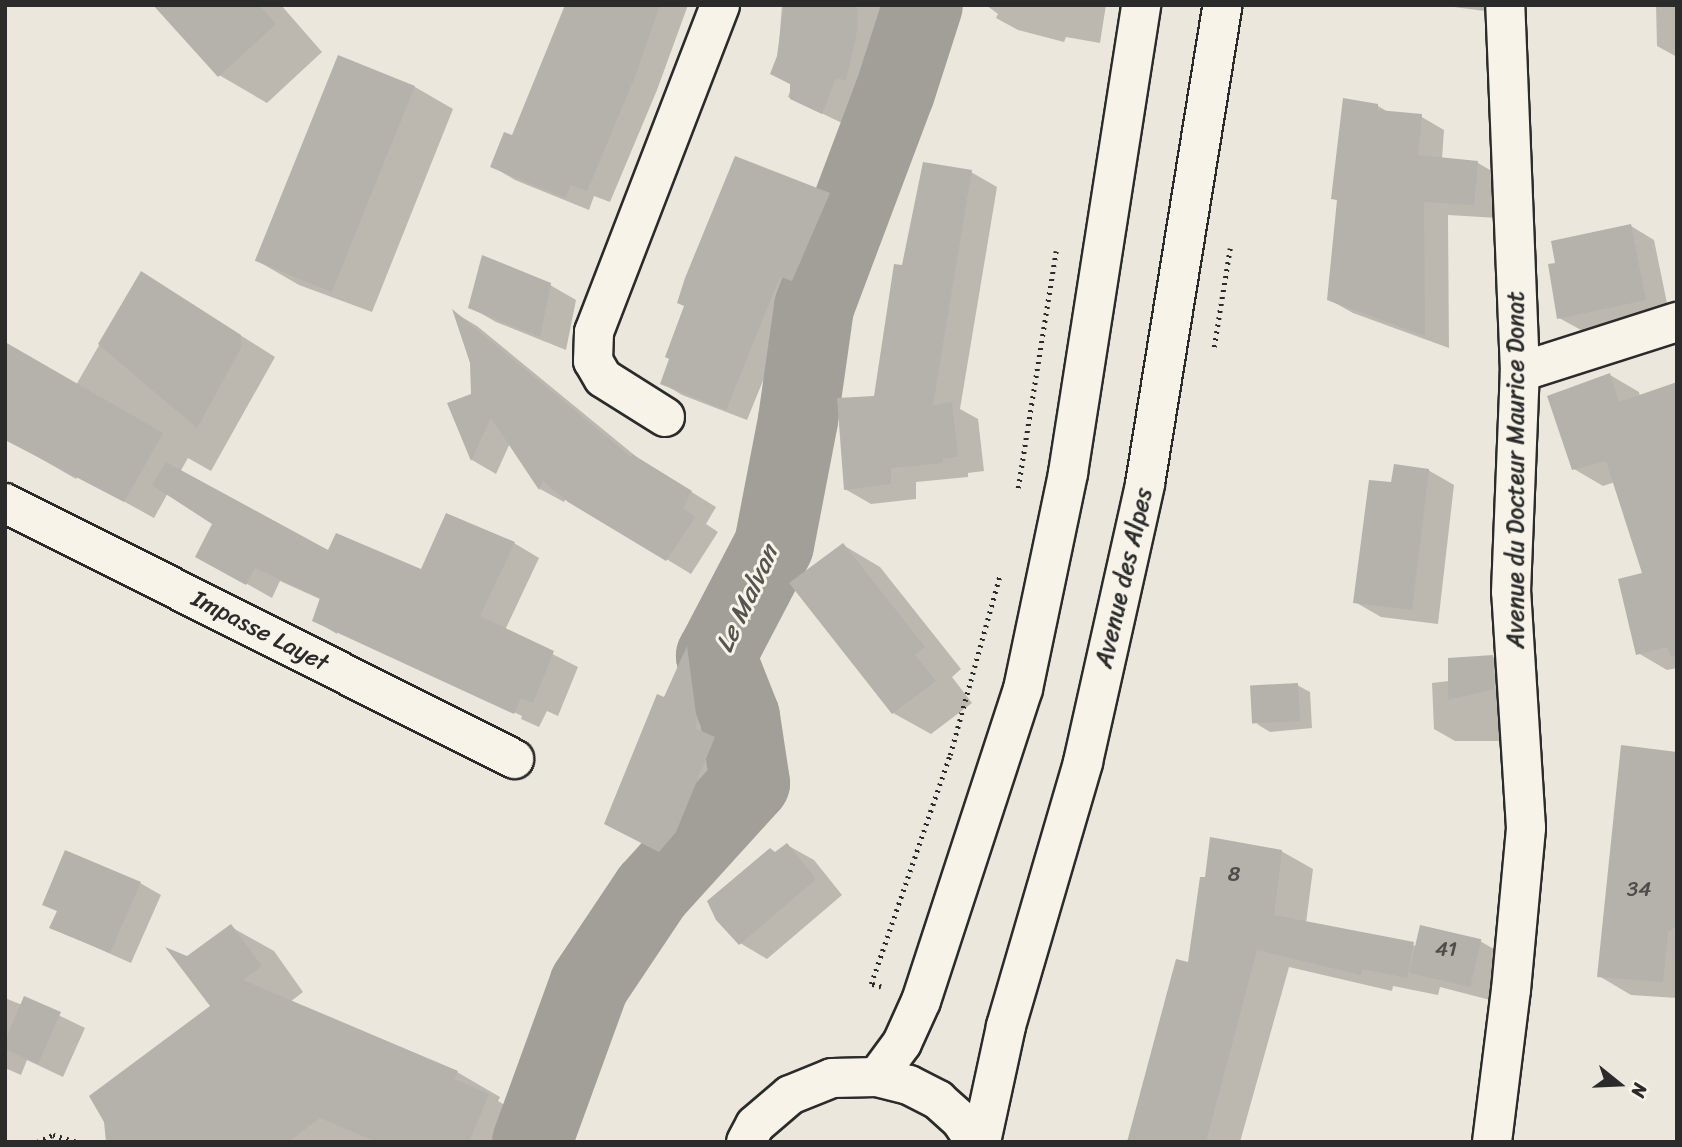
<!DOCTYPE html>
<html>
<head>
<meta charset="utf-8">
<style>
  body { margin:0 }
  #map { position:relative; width:1682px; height:1147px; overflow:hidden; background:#ebe7dd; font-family:Sriracha,sans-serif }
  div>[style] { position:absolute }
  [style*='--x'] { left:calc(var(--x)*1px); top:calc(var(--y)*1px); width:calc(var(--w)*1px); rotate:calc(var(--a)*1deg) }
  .shadow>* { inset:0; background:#0003 }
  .river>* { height:80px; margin:-40px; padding:0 40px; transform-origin:40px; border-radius:40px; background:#a29f98 }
  .building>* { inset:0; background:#b5b2ab; transform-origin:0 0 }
  .path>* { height:4.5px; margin-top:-2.25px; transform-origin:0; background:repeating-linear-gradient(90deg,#2b2b2b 0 2px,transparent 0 7px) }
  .roads { filter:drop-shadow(2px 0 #2b2b2b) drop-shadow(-2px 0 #2b2b2b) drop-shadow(0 2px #2b2b2b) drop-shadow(0 -2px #2b2b2b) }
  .street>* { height:38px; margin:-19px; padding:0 19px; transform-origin:19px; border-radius:19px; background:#f7f3e8 }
  .primary>* { height:38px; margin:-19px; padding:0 19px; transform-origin:19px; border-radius:19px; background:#f7f3e8 }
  span { translate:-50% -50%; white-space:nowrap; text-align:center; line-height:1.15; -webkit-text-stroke:6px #f7f3e8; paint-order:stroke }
  .number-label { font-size:21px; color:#4e4d4b }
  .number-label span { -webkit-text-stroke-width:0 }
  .street-label { font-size:24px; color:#2b2b2b }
  .water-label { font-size:26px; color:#555451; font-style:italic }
  .frame { position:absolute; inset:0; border:7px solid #2b2b2b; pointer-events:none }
  .north { position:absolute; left:1584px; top:1049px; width:70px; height:70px; -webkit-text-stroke:5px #f7f3e8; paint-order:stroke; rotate:108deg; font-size:19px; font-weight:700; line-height:28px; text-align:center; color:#2b2b2b }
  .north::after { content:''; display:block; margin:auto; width:24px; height:32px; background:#2b2b2b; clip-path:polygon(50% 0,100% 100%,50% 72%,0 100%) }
</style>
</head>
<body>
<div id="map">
  <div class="shadow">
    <div style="clip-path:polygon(155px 5px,281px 5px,322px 52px,267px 103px,219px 75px)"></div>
    <div style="clip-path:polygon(582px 5px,688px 5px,657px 90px,610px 202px,594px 196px,589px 210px,515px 180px,493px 167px,513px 138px)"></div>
    <div style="clip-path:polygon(782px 5px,886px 5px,868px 92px,858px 89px,844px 124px,788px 97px,792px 85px,772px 74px,778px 56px)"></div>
    <div style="clip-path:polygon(986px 5px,1106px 5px,1100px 43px,1066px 37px,1064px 42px,1018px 30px,996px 18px,998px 14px)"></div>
    <div style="clip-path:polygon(1439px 5px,1492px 5px,1492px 12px)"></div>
    <div style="clip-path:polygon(1656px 5px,1677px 5px,1677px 57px,1657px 46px)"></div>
    <div style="clip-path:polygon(339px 57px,415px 87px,453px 109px,372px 312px,299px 285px,261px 263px)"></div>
    <div style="clip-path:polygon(1378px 106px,1390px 113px,1420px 116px,1444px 130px,1442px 159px,1478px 163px,1502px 177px,1498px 218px,1448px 215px,1449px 348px,1353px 313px,1328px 299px,1338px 201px,1333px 198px)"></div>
    <div style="clip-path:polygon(736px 158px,830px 194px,850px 206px,813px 291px,801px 287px,747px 420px,682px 395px,662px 383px)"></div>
    <div style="clip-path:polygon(971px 172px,997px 187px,960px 409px,978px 419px,984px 471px,968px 473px,968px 477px,916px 482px,916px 499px,871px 504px,845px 489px,875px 398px,904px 267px)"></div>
    <div style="clip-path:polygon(1631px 226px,1654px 240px,1669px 313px,1583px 331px,1559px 318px)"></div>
    <div style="clip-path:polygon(141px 273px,275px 357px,211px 471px,188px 458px,180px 472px,329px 552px,422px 571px,514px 543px,539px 558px,505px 630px,578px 667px,558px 716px,547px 711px,539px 727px,521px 719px,522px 716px,337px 631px,337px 634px,314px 620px,322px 600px,280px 581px,272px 598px,198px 556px,214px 524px,168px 493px,154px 518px,78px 476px,76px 479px,5px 438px,76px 385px)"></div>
    <div style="clip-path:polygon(550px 285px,576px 300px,566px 350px,496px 322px,470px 307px)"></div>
    <div style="clip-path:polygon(455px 313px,477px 326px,644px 463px,716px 507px,706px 524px,718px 532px,691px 574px,566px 498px,564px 502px,540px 489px,510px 443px,496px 474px,472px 460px,449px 404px,473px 395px,472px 363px)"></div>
    <div style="clip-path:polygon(1610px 375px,1639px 392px,1640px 397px,1677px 384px,1677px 668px,1667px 670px,1638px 653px,1644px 575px,1615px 482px,1603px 486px,1574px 469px)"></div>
    <div style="clip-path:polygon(1428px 470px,1454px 485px,1438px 624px,1381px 617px,1355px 602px,1393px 484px)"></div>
    <div style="clip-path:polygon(843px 545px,880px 567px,961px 669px,952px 677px,972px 703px,931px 734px,893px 713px)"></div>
    <div style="clip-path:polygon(687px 649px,722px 669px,731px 748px,750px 759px,713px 850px,695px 871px,606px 823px)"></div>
    <div style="clip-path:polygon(1493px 657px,1514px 669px,1514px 741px,1455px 741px,1434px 729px,1432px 683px,1449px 681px)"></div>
    <div style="clip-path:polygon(1297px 685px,1310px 692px,1312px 728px,1270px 732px,1257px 724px)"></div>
    <div style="clip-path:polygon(1677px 753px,1677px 998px,1631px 995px,1599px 976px)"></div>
    <div style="clip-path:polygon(787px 845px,814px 860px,842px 895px,767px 959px,740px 943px,776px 853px)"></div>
    <div style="clip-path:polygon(1281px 851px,1313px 869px,1306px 923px,1417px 946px,1480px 941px,1504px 955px,1494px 1001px,1440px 987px,1438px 995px,1393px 986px,1392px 991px,1289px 967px,1240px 1142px,1129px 1142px,1189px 964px)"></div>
    <div style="clip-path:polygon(140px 883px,161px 895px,131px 963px,52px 928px,59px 912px,44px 904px)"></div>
    <div style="clip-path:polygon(231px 927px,274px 951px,303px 992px,290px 1002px,457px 1072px,500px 1097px,498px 1101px,531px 1121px,522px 1142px,108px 1142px,212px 1006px,187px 958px)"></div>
    <div style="clip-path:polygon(5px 998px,22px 1005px,25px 999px,85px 1028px,63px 1077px,27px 1060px,21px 1075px,5px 1068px)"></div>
  </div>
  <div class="river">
    <div style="--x:532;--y:1142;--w:167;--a:-70"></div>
    <div style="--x:589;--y:985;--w:113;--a:-56.2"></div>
    <div style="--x:652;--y:891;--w:146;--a:-47.8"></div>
    <div style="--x:750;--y:783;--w:67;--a:-98.6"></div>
    <div style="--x:740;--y:717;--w:66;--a:-111.5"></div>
    <div style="--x:716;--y:656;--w:125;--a:-62.4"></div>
    <div style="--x:774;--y:545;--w:127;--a:-79.1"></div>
    <div style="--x:798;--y:420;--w:114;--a:-81.9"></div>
    <div style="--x:814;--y:307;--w:230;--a:-69.4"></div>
    <div style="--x:895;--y:92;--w:91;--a:-72.2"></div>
  </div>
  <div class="building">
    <div style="clip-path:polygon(153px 5px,259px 5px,276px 24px,218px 77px)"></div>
    <div style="clip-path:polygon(565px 5px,660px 5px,635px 77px,587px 191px,571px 185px,565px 198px,490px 167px,504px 132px,512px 135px)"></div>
    <div style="clip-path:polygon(784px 5px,857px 5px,858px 27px,846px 81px,836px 78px,822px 114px,790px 99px,790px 84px,770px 74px,777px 56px)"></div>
    <div style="left:338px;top:55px;width:83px;height:222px;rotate:22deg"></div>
    <div style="clip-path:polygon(1343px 98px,1378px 104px,1378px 110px,1422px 114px,1418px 155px,1478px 161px,1474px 205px,1424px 202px,1425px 336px,1327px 300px,1337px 200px,1331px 199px)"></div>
    <div style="clip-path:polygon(735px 156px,830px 193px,792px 281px,780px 277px,726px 410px,660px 384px,669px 359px,665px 357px,684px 306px,677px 303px,685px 278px)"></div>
    <div style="clip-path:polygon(923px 162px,972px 170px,933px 405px,952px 402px,958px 457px,943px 458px,943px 463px,891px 468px,891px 484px,844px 490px,837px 398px,874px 396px,894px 264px,902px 265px)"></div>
    <div style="clip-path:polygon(1631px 224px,1646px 300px,1557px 319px,1548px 264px,1555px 263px,1551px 241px)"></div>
    <div style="clip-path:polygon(482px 255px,551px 283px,540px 337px,468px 308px)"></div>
    <div style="clip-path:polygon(141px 271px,241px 335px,241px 348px,197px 428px,98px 344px)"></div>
    <div style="clip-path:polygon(452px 309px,631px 457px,632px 454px,692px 491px,683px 508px,695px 517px,666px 561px,568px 502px,543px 481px,539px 490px,491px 418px,471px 461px,447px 403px,471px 394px,470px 363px)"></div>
    <div style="clip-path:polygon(5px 342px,163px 433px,124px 502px,5px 440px)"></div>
    <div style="clip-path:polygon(1610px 373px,1619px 402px,1677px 382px,1677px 656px,1671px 657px,1667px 647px,1636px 655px,1618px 579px,1642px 573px,1606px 461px,1572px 470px,1547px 396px)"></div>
    <div style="clip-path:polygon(166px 462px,328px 550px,336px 533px,421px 569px,446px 513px,515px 542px,480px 616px,554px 651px,533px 703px,521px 698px,514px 714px,312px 621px,320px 598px,255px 568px,246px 585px,195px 557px,212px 524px,152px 485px)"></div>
    <div style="clip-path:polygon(1394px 464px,1429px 469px,1412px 610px,1353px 603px,1369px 480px,1391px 482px)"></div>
    <div style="clip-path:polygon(843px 543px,925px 647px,915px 655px,936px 681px,892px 714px,789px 583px)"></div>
    <div style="clip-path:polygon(687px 646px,697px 721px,695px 728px,715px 737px,676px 832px,659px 852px,604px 824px,657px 694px,664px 697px)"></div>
    <div style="clip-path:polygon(1493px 655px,1494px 689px,1448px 700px,1448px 658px)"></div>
    <div style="left:1298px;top:683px;width:38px;height:48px;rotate:87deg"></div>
    <div style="clip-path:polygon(1621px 745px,1677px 752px,1677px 926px,1668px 932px,1663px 982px,1597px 977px)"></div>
    <div style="clip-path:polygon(1210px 837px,1282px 850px,1274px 915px,1414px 942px,1407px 978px,1362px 969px,1361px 975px,1257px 950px,1206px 1142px,1127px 1142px,1176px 959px,1188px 962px,1200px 877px,1205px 877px)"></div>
    <div style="clip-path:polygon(787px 843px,816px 879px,739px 945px,716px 920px,707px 901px,770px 848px,775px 852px)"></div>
    <div style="clip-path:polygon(65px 850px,141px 882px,110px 953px,49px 928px,57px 911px,42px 905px)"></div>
    <div style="clip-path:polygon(231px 924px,262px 966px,243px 980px,458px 1071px,454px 1079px,489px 1094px,469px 1142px,377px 1142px,320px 1118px,288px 1142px,106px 1142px,104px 1122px,89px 1096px,210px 1006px,165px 947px,187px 956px)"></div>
    <div style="left:1420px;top:925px;width:63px;height:49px;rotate:13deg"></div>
    <div style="clip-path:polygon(24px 996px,61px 1012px,38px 1064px,5px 1049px,5px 1041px)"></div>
  </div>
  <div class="path">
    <div style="--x:1214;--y:347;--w:100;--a:-80.8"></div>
    <div style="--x:1018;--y:488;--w:240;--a:-80.9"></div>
    <div style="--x:881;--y:987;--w:10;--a:-163"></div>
    <div style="--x:871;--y:984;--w:242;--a:-71"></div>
    <div style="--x:950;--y:755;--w:187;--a:-74.5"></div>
    <div style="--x:37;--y:1142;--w:17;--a:-24"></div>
    <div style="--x:53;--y:1135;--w:25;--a:16"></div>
  </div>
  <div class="roads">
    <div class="street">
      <div style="--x:1520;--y:372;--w:165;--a:-17.7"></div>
      <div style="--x:665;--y:417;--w:73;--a:-147.8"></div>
      <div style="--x:603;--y:378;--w:20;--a:-120"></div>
      <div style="--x:593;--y:361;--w:29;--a:-88"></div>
      <div style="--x:594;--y:332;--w:350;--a:-68.9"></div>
      <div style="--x:5;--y:503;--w:570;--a:26.7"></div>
      <div style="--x:1492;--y:1142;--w:153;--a:-82.9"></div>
      <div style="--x:1511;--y:990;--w:163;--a:-84.7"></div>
      <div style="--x:1526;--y:828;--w:236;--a:-93.6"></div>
      <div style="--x:1511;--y:592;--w:220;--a:-87.7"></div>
      <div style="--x:1520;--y:372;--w:367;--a:-92.3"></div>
    </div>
    <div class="primary">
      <div style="--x:877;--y:1077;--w:42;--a:-53.7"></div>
      <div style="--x:902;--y:1043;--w:46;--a:-65.7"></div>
      <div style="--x:921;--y:1001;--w:328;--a:-71.9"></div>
      <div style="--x:1023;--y:689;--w:221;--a:-78.2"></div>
      <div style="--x:1068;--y:473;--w:474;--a:-81.1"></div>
      <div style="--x:746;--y:1142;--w:19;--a:-62"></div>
      <div style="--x:755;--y:1125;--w:46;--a:-40.6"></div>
      <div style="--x:790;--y:1095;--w:45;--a:-22"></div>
      <div style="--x:832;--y:1078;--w:45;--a:-1.3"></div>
      <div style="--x:877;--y:1077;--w:33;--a:14"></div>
      <div style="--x:909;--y:1085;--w:33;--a:27"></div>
      <div style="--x:938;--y:1100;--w:31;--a:42"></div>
      <div style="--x:961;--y:1121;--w:25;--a:56"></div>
      <div style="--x:981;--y:1142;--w:119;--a:-77.8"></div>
      <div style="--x:1006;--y:1026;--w:275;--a:-73.7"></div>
      <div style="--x:1083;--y:762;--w:285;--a:-77.4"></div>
      <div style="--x:1145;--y:484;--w:485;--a:-80.8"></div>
    </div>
  </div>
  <div class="number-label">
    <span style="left:1234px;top:874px">8</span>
    <span style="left:1639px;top:889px">34</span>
    <span style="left:1446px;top:949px">41</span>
  </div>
  <div class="street-label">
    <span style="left:1516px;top:470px;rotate:-90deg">Avenue du Docteur Maurice Donat</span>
    <span style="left:1124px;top:578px;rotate:-77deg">Avenue des Alpes</span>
    <span style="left:260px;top:631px;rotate:27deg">Impasse Layet</span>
  </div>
  <div class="water-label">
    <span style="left:747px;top:599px;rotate:-65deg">Le Malvan</span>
  </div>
  <div class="frame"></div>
  <div class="north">N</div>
</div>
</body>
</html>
